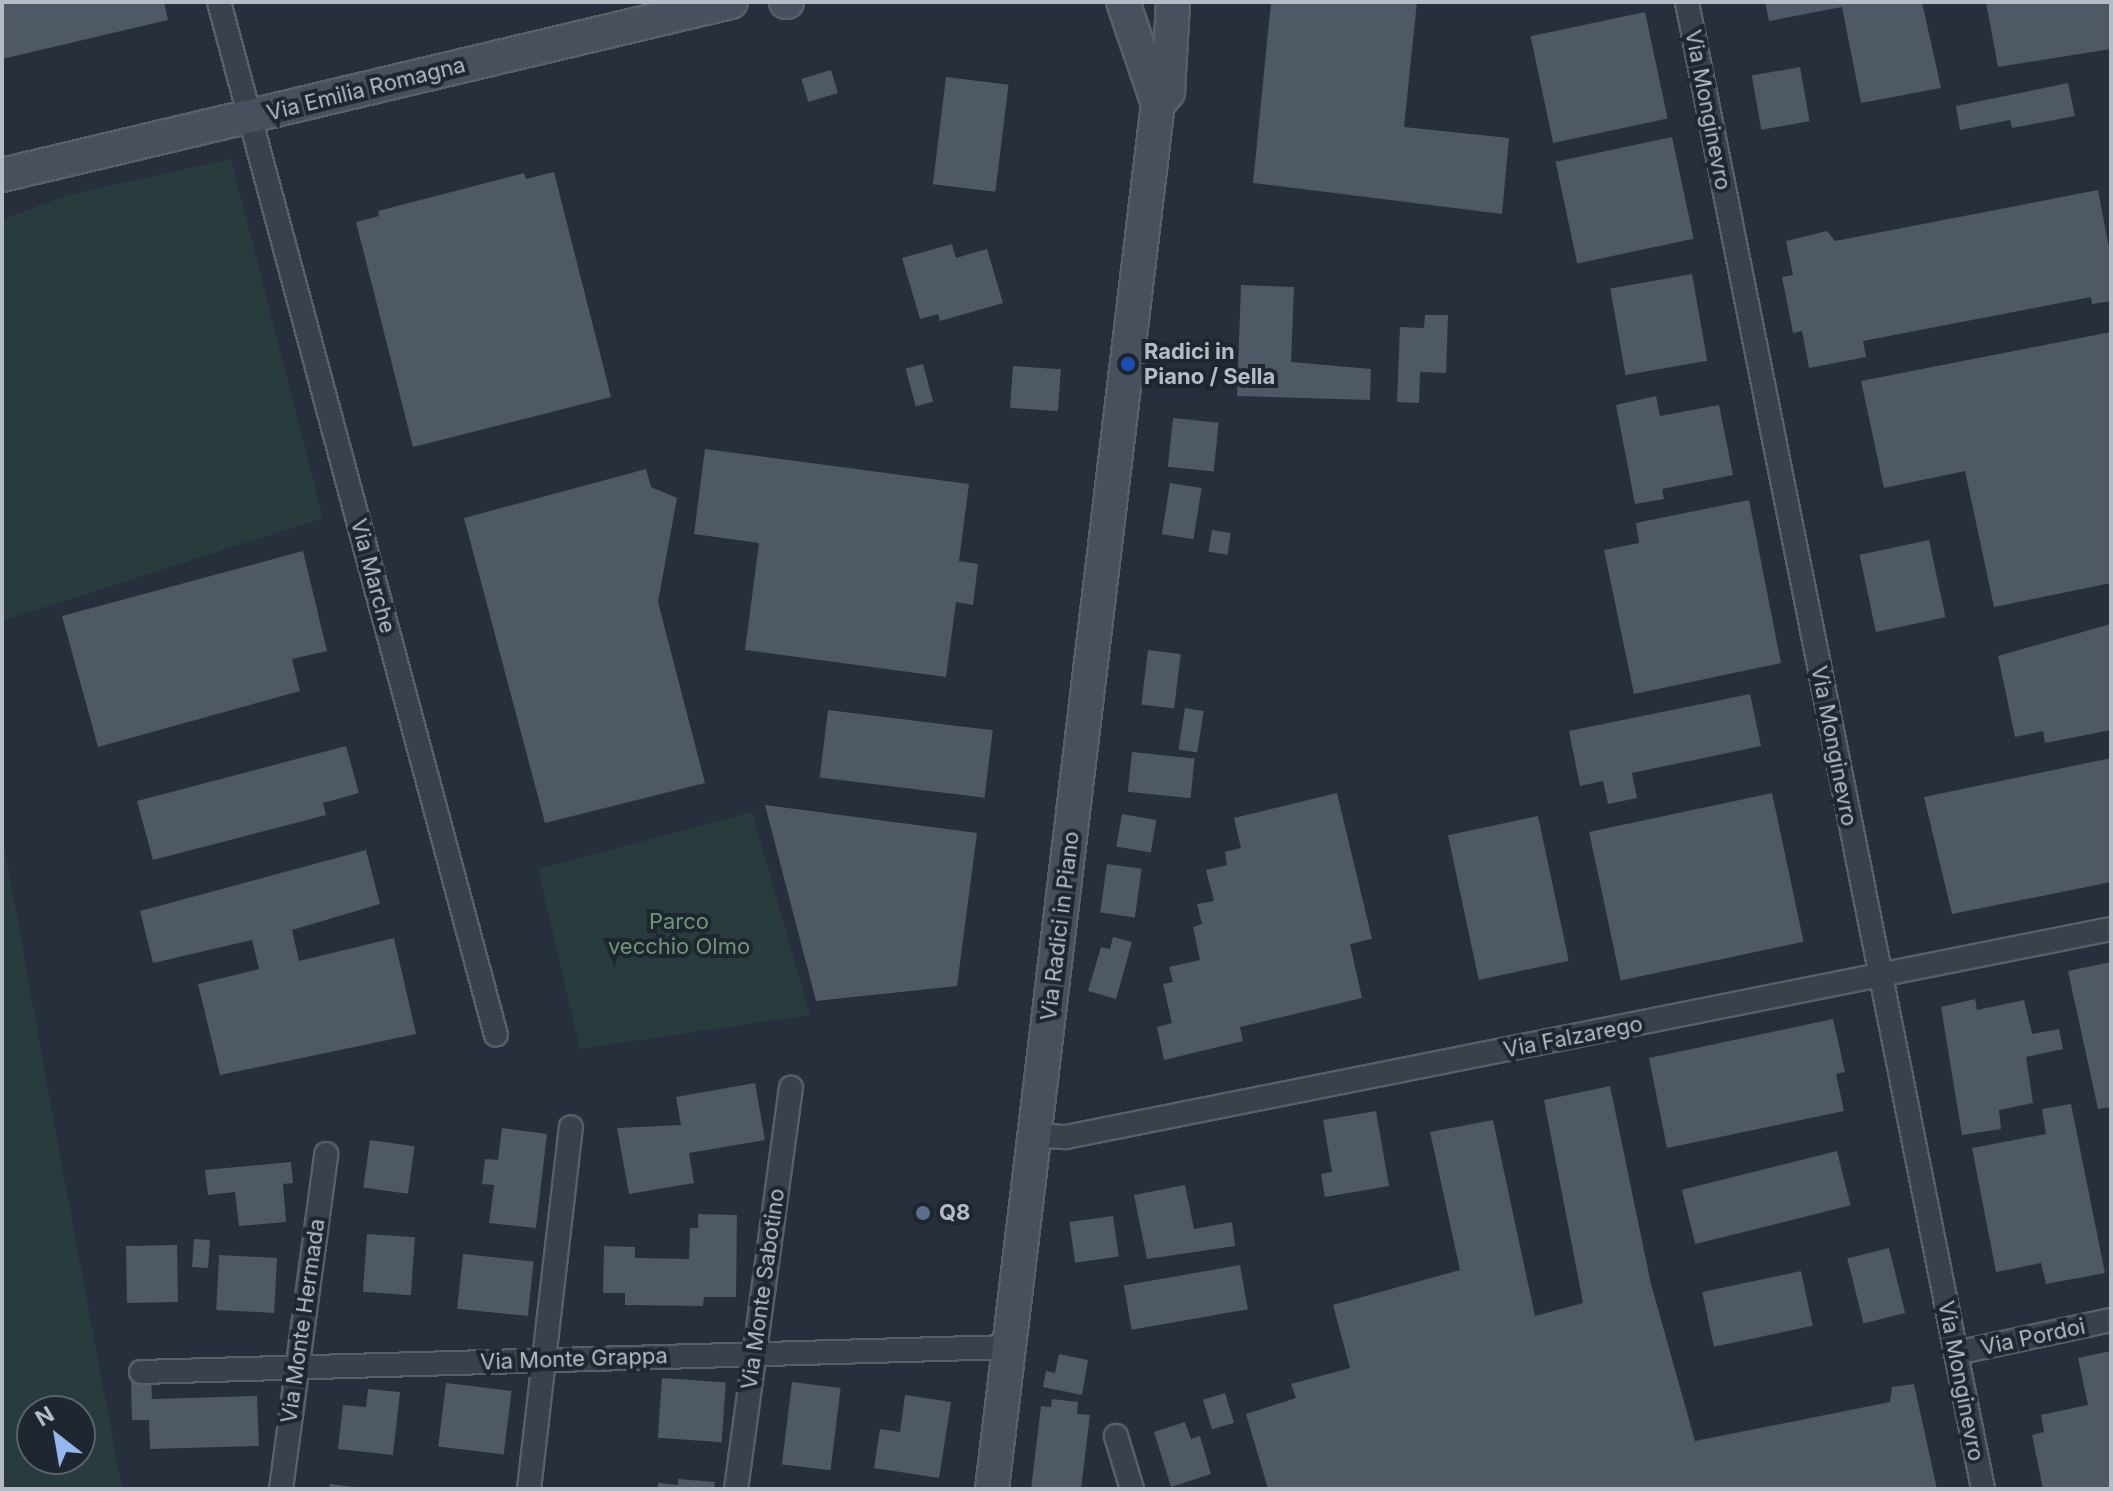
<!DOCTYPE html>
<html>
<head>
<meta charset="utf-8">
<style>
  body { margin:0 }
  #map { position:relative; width:2113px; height:1491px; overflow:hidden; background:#262f3b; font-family:Inter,sans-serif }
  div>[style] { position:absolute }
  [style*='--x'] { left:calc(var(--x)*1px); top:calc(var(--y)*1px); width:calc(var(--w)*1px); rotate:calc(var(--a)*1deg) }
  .green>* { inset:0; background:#283c3d }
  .building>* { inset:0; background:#4f5865; transform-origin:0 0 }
  .roads { filter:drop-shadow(2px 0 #575f69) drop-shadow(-2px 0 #575f69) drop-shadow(0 2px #575f69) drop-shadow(0 -2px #575f69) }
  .street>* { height:22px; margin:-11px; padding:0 11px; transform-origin:11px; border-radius:11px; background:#39414b }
  .secondary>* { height:32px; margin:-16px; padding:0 16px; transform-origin:16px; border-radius:16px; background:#48505e }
  .dots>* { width:22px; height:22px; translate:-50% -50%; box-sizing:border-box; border:4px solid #1e2630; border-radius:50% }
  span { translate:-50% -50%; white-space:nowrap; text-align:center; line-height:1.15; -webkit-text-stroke:8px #1e2630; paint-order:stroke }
  .street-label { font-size:22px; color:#b5bcc6 }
  .poi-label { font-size:22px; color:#b5bcc6; font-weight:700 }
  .left { translate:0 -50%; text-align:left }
  .park-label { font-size:22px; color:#6e9576 }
  .frame { position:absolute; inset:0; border:4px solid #b5bcc6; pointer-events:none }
  .north { position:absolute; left:16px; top:1395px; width:80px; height:80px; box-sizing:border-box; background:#1e2630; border:2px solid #5a626c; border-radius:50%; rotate:329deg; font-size:22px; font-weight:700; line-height:32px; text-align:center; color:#b5bcc6 }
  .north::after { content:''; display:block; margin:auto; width:28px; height:36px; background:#92b8ee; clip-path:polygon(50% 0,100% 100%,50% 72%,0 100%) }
</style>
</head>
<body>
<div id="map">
  <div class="green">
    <div style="clip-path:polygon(231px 159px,323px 518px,2px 621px,2px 220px,68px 195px)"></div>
    <div style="clip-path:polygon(752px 812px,810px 1015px,580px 1049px,538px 869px)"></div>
    <div style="clip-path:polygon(evenodd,2px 833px,58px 1145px,122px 1489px,2px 1489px,2px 833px,32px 1411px,80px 1411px,80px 1459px,32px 1459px,32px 1411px)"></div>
  </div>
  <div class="building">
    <div style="clip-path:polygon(2px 2px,164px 2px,168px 20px,2px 59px)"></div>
    <div style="clip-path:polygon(1271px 2px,1417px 2px,1404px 127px,1509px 138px,1502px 214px,1253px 183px)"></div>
    <div style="clip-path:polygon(1765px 2px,1922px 2px,1941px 88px,1861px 103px,1842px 7px,1769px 21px)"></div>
    <div style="clip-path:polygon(1986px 2px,2111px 2px,2111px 49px,1998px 67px)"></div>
    <div style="left:1645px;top:12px;width:109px;height:117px;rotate:78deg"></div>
    <div style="left:1800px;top:67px;width:55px;height:49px;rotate:80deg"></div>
    <div style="left:831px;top:70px;width:24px;height:31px;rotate:73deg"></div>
    <div style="left:946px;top:77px;width:63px;height:108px;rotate:7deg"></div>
    <div style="clip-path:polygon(2068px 83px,2075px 116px,2012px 128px,2010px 120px,1960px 130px,1956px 106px)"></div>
    <div style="left:1672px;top:137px;width:104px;height:119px;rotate:78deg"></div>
    <div style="clip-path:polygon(554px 172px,611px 397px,413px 447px,356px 222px,379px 216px,378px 211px,524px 173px,526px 179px)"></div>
    <div style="clip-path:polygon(2098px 190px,2111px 258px,2111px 301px,2092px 304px,2091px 297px,1863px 341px,1866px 357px,1809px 368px,1802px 331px,1793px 333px,1782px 277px,1793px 275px,1786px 241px,1827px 231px,1835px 241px)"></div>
    <div style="clip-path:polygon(952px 244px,956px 258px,987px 249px,1003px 303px,940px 321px,938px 314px,920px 319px,902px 258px)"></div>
    <div style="left:1692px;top:274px;width:88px;height:83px;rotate:80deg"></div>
    <div style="clip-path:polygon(1241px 285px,1294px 287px,1291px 362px,1371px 369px,1370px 400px,1237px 396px)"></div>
    <div style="clip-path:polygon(1425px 315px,1448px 315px,1446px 373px,1420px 372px,1419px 403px,1397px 402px,1400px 327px,1424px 328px)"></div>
    <div style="clip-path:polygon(2111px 332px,2111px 583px,1994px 607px,1965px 471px,1884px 488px,1861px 381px)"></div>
    <div style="left:923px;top:364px;width:39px;height:18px;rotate:75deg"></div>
    <div style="left:1013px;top:366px;width:48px;height:42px;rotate:4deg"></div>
    <div style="clip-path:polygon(1656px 396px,1660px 416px,1719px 405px,1733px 475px,1662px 489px,1664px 499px,1635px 504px,1616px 405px)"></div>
    <div style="left:1173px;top:418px;width:46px;height:49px;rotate:6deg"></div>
    <div style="clip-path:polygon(705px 449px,969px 484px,959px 561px,978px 564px,973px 605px,956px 602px,946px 677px,745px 650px,759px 543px,694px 534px)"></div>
    <div style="clip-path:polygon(646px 469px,651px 487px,677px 498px,658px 602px,705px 783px,545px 823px,464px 518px)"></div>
    <div style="left:1170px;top:483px;width:32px;height:52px;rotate:9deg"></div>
    <div style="clip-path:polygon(1749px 500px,1781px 663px,1634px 694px,1604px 550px,1639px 543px,1636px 523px)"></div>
    <div style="left:1212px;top:530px;width:19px;height:22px;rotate:9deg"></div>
    <div style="left:1929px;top:540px;width:79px;height:71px;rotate:78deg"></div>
    <div style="clip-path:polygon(303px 551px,327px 651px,292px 659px,300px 691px,98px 747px,62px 616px)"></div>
    <div style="clip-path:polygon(2111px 624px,2111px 730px,2045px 743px,2043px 731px,2015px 737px,1998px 656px)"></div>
    <div style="left:1148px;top:650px;width:33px;height:55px;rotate:7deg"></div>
    <div style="clip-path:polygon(1750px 694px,1761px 746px,1632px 773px,1637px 798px,1608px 804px,1603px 781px,1580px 786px,1569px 731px)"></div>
    <div style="left:1185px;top:708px;width:19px;height:42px;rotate:9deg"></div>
    <div style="left:828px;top:710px;width:166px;height:68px;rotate:7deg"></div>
    <div style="clip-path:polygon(346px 746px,359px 793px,323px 803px,326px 815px,153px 860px,137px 801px)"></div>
    <div style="left:1132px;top:752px;width:63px;height:40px;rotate:6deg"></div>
    <div style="clip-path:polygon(2111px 758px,2111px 882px,1952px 914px,1924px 797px)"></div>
    <div style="clip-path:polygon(1337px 793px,1372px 939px,1350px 944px,1362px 998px,1240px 1027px,1243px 1041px,1164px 1060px,1157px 1027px,1172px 1023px,1163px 984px,1173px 982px,1169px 967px,1200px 960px,1193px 927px,1202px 924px,1197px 904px,1214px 901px,1206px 870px,1227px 865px,1225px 852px,1241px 848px,1234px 818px)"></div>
    <div style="left:1772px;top:793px;width:152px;height:187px;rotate:78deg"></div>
    <div style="clip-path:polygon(765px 805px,977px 833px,957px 986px,816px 1001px)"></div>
    <div style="left:1122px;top:814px;width:35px;height:33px;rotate:10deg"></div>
    <div style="left:1538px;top:816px;width:148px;height:92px;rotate:78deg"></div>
    <div style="clip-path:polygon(366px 850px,380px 904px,292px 930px,299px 961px,394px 938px,416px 1034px,220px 1075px,198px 984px,259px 969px,252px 940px,153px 963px,140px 911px)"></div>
    <div style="left:1107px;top:864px;width:35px;height:49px;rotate:8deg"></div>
    <div style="clip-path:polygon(1113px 937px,1132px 942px,1116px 999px,1088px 991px,1101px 947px,1110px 949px)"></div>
    <div style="clip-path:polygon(2111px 962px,2111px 1107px,2098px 1109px,2068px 971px)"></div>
    <div style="clip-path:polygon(1975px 999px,1977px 1010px,2024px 1000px,2032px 1034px,2059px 1029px,2063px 1049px,2026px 1057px,2033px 1103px,1999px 1110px,2001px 1129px,1962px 1135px,1941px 1007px)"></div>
    <div style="clip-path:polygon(1833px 1019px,1845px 1072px,1836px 1074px,1844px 1111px,1667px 1148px,1649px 1058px)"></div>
    <div style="clip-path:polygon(755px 1083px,765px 1140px,689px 1153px,694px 1183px,629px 1194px,617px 1128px,681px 1125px,676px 1097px)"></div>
    <div style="clip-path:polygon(1610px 1086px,1651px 1284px,1695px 1441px,1890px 1402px,1892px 1387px,1914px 1384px,1937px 1489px,1268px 1489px,1246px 1414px,1296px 1398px,1291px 1384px,1350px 1368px,1333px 1305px,1460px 1270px,1430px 1132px,1493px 1120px,1535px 1316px,1583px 1303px,1544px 1100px)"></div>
    <div style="clip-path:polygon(2071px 1104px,2105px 1273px,2046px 1284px,2041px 1263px,1996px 1272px,1972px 1148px,2046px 1134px,2042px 1109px)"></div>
    <div style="clip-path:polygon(1376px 1111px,1389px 1186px,1325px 1197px,1321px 1174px,1332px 1172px,1323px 1120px)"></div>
    <div style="clip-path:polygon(502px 1128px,547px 1134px,536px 1228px,489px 1223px,494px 1185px,482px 1184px,485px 1159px,498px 1160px)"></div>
    <div style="left:370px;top:1140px;width:45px;height:48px;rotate:8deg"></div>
    <div style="left:1837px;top:1151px;width:56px;height:160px;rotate:76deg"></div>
    <div style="clip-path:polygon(291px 1162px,293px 1183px,283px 1184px,286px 1222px,239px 1226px,235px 1192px,208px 1195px,205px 1170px)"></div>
    <div style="clip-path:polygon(1185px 1185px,1194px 1229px,1232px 1222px,1235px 1246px,1147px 1259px,1134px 1195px)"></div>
    <div style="clip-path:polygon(698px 1214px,737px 1215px,736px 1297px,704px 1297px,703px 1306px,625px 1305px,625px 1293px,603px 1293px,604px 1246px,635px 1247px,635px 1258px,689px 1259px,690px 1228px,698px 1228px)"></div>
    <div style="left:1113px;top:1216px;width:41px;height:44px;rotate:82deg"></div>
    <div style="left:367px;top:1234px;width:48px;height:58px;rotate:4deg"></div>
    <div style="left:194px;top:1239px;width:16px;height:28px;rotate:4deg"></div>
    <div style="left:177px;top:1245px;width:57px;height:51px;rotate:89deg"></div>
    <div style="left:1889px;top:1248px;width:67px;height:43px;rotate:76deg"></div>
    <div style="left:463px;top:1254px;width:71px;height:55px;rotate:6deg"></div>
    <div style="left:277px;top:1258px;width:55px;height:58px;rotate:93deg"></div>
    <div style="left:1240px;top:1265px;width:45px;height:118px;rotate:80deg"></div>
    <div style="left:1801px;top:1271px;width:56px;height:101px;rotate:78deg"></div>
    <div style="clip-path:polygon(2111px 1351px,2111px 1489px,2043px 1489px,2032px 1435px,2044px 1432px,2041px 1415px,2088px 1405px,2078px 1358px)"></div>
    <div style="clip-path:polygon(1059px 1354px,1088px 1360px,1082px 1395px,1043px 1387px,1046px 1371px,1055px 1373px)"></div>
    <div style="left:662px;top:1378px;width:64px;height:60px;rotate:4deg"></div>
    <div style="clip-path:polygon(151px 1379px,152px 1399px,257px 1396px,259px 1446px,150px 1449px,149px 1420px,132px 1420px,131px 1380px)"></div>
    <div style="left:792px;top:1382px;width:49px;height:83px;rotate:7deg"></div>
    <div style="left:446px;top:1383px;width:66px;height:64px;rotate:7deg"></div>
    <div style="clip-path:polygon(368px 1389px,400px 1392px,393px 1455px,338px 1449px,343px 1405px,366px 1407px)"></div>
    <div style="left:1225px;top:1393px;width:31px;height:23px;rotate:73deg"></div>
    <div style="clip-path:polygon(905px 1395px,951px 1402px,939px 1478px,874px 1468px,880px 1429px,900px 1432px)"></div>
    <div style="clip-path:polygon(1052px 1399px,1078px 1402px,1077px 1414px,1090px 1415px,1081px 1489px,1031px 1489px,1041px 1406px,1051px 1407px)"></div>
    <div style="clip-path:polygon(1185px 1422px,1191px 1439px,1200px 1436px,1211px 1474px,1171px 1487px,1154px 1432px)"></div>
    <div style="clip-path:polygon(678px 1479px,715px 1482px,714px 1489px,658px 1489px,658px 1483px,678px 1485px)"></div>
    <div style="clip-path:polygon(330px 1484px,354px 1487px,354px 1489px,329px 1489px)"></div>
  </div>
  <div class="roads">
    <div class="street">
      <div style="--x:219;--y:2;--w:1069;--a:74.99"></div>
      <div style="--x:1687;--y:2;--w:1516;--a:78.74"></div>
      <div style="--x:1034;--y:1135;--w:32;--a:4"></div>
      <div style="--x:1066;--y:1137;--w:1065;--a:-11.26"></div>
      <div style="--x:1956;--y:1353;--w:158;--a:-12"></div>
      <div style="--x:141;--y:1372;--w:867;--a:-1.65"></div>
      <div style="--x:1116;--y:1436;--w:55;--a:73.2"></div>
      <div style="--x:281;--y:1489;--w:338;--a:-82.3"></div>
      <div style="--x:529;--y:1489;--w:364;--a:-83.4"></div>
      <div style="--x:736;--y:1489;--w:405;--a:-82.2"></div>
    </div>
    <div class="secondary">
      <div style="--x:786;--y:2;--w:1;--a:0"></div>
      <div style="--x:1158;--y:104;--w:16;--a:-50"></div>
      <div style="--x:1168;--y:92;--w:90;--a:-86.8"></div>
      <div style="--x:2;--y:175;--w:749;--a:-13.35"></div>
      <div style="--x:992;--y:1489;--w:1395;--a:-83.17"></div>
      <div style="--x:1158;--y:104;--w:108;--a:-108.9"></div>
    </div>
  </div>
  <div class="dots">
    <div style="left:1128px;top:364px;background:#1a4fb4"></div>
    <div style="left:923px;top:1213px;background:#5c6f8a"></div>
  </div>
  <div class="street-label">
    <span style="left:366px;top:89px;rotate:-14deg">Via Emilia Romagna</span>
    <span style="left:1708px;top:110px;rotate:79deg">Via Monginevro</span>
    <span style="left:373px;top:576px;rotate:75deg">Via Marche</span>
    <span style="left:1834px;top:746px;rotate:79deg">Via Monginevro</span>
    <span style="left:1060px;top:926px;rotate:-83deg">Via Radici in Piano</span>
    <span style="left:1573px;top:1037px;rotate:-11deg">Via Falzarego</span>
    <span style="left:763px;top:1289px;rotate:-82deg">Via Monte Sabotino</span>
    <span style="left:303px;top:1321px;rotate:-82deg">Via Monte Hermada</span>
    <span style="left:2033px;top:1337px;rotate:-12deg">Via Pordoi</span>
    <span style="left:574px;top:1359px;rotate:-2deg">Via Monte Grappa</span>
    <span style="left:1961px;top:1381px;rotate:79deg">Via Monginevro</span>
  </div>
  <div class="poi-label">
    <span class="left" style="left:1144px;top:364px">Radici in<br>Piano / Sella</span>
    <span class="left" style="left:939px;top:1213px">Q8</span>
  </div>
  <div class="park-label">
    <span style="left:679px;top:934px">Parco<br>vecchio Olmo</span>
  </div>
  <div class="frame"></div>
  <div class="north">N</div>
</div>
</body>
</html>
